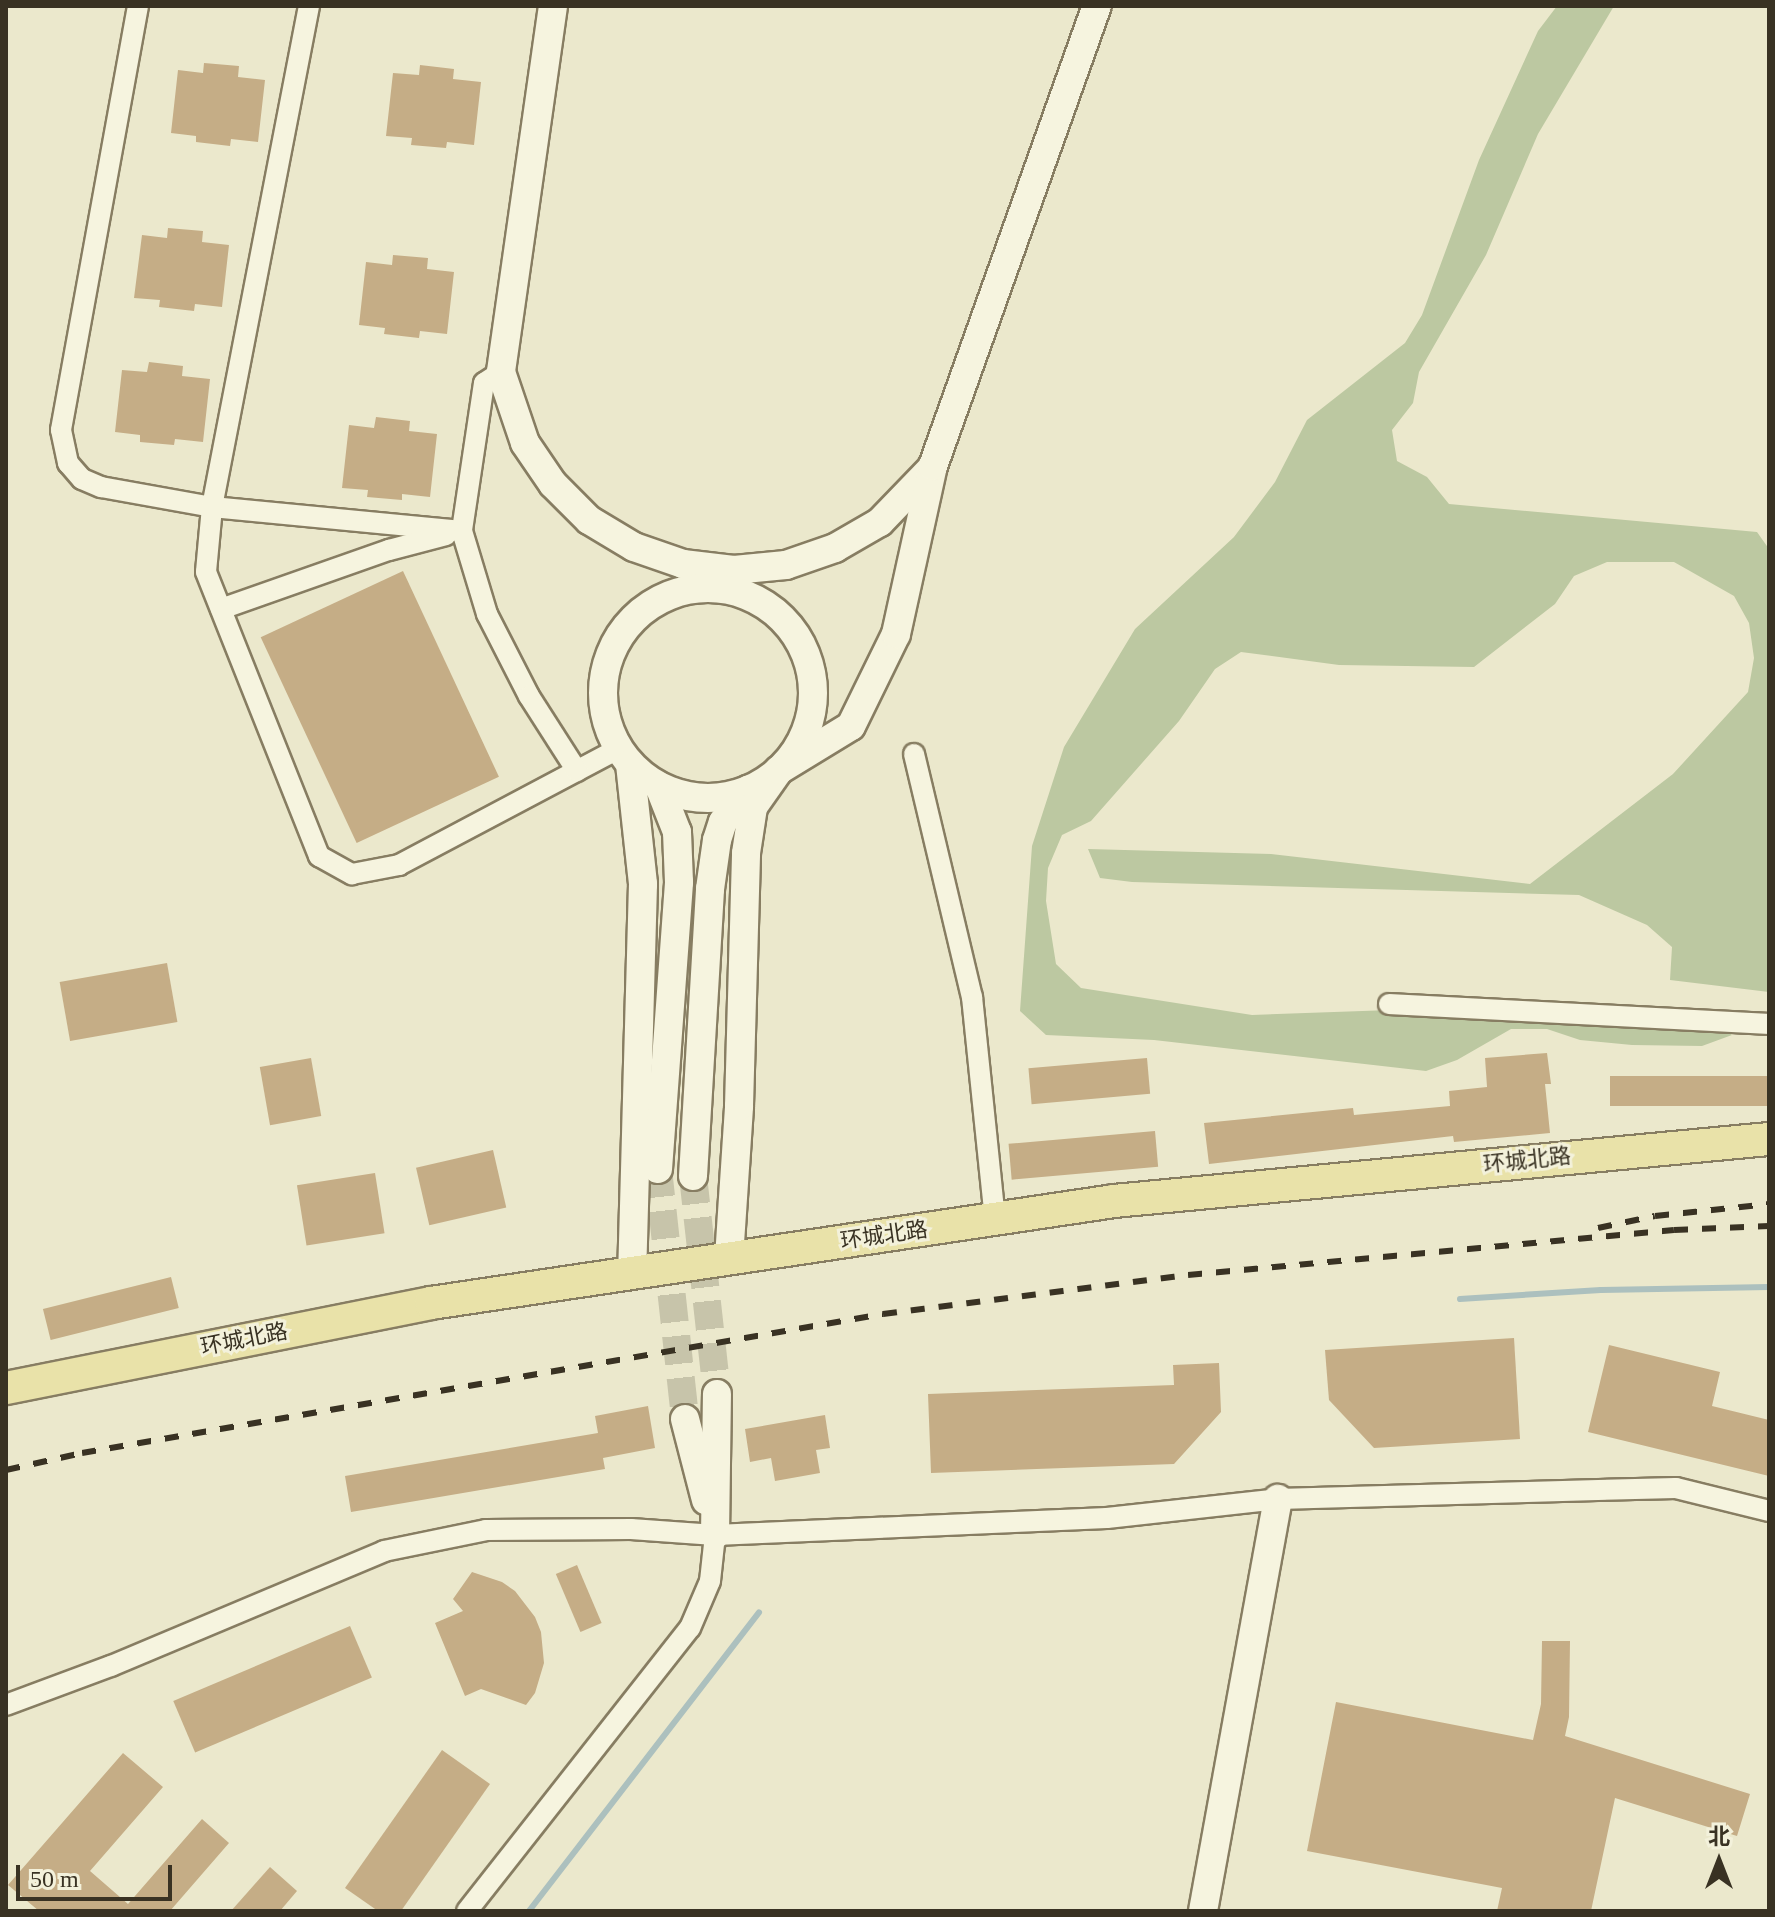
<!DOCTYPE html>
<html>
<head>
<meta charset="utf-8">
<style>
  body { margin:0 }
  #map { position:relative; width:1775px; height:1917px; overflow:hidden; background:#ebe8cc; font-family:"Times New Roman","Noto Sans SC",serif }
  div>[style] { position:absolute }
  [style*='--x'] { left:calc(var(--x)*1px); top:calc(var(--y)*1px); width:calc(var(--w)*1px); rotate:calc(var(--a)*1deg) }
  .green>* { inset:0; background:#bcc8a1 }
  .stream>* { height:6px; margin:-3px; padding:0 3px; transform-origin:3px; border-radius:3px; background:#acc0be }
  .building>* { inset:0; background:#c5ad86; transform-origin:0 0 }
  .secondary-tunnel>* { height:28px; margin-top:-14px; transform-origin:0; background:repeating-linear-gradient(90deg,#c7c4aa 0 28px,transparent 0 42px) }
  .roads { filter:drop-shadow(2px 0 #877d62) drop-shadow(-2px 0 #877d62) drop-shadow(0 2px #877d62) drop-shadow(0 -2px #877d62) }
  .street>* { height:20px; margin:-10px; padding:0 10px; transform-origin:10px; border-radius:10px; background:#f6f4df }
  .secondary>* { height:28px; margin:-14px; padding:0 14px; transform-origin:14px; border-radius:14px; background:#f6f4df }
  .secondary>.ring { margin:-14px; padding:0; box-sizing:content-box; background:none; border:28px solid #f6f4df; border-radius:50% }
  .primary>* { height:32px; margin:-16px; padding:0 16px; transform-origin:16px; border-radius:16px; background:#e9e2a9 }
  .rail>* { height:6px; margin-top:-3px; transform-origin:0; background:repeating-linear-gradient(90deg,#393223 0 14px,transparent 0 28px) }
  span { translate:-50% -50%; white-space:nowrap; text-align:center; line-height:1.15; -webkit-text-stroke:6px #f3f1db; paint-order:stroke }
  .street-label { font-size:22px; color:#393223 }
  .frame { position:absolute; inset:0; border:8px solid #393223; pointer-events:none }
  .north { position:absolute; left:1679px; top:1821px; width:80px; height:80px; -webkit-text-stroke:6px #f3f1db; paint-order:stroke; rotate:0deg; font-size:22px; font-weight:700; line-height:32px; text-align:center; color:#393223 }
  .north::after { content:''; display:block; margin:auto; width:28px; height:36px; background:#393223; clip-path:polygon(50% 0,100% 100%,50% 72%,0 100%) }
  .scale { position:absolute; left:16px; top:1865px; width:156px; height:36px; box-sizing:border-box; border:4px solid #393223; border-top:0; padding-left:10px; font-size:24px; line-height:28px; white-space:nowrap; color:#393223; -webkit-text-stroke:6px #f3f1db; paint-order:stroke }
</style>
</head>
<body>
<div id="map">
  <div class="green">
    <div style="clip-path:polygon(1557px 6px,1614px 6px,1538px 134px,1486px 255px,1419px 372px,1413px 403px,1392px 430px,1397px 461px,1427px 477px,1449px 504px,1757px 532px,1769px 549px,1769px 992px,1670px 980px,1672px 947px,1647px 925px,1579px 895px,1132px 882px,1100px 878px,1088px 849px,1271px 854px,1530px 884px,1673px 774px,1748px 692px,1754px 658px,1749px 623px,1734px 596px,1674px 562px,1607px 562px,1574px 576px,1555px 604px,1474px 667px,1339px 665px,1241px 652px,1215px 669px,1179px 721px,1091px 821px,1062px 835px,1048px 868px,1046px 901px,1056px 964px,1081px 988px,1252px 1015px,1391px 1010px,1719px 1027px,1732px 1035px,1702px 1046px,1632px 1045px,1580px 1040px,1547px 1029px,1511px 1029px,1457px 1060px,1426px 1071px,1154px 1040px,1046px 1035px,1020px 1011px,1032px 846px,1064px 747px,1135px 629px,1234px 537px,1275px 482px,1307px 420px,1405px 343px,1422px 315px,1479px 160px,1538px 31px)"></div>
  </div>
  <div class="stream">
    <div style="--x:1460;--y:1299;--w:141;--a:-3.7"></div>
    <div style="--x:1601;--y:1290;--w:168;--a:-1"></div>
    <div style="--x:529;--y:1911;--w:377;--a:-52.4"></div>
  </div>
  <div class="building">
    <div style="clip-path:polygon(204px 63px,239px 66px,238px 77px,265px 80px,258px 142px,231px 139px,230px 146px,196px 142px,196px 136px,171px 133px,178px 70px,203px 73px)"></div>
    <div style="clip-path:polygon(420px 65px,454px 69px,453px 79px,481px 82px,474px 145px,447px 142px,446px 148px,411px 145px,412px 138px,386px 136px,393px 73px,419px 75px)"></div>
    <div style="clip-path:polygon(168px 228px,203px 231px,202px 242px,229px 245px,222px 307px,195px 304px,194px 311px,159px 307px,160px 300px,134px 298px,142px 235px,167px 238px)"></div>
    <div style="clip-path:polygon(393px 255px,428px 258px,427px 269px,454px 272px,447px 334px,420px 331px,419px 338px,384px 334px,385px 328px,359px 325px,366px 262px,392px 265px)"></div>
    <div style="clip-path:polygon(149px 362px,183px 366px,182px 376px,210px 379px,203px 442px,175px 439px,174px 445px,140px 442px,140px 435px,115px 432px,122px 370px,147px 372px)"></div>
    <div style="clip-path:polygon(376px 417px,410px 421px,409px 431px,437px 434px,430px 497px,402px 494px,402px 500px,367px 497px,368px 490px,342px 488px,349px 425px,374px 428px)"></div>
    <div style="left:403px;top:571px;width:227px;height:157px;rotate:65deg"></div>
    <div style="left:167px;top:963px;width:60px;height:109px;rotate:80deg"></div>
    <div style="clip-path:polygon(1547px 1053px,1551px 1084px,1545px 1084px,1550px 1133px,1454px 1142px,1453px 1136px,1209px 1164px,1204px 1123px,1353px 1108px,1354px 1115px,1450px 1106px,1449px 1091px,1487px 1087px,1485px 1058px)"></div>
    <div style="left:311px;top:1058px;width:59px;height:52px;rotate:80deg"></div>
    <div style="left:1147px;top:1058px;width:36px;height:119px;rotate:85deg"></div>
    <div style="left:1769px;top:1076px;width:30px;height:159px;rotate:90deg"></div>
    <div style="left:1155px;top:1131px;width:36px;height:147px;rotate:85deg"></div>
    <div style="left:493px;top:1150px;width:59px;height:79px;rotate:77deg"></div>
    <div style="left:375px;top:1173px;width:61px;height:79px;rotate:81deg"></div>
    <div style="left:171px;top:1277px;width:32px;height:132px;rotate:76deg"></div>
    <div style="clip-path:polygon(1514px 1338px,1520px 1439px,1374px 1448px,1329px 1400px,1325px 1350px)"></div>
    <div style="clip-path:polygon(1609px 1345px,1720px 1372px,1712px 1406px,1769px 1420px,1769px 1476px,1588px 1432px)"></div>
    <div style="clip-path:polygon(1219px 1363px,1221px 1412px,1174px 1464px,931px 1473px,928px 1394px,1174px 1385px,1173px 1365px)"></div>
    <div style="clip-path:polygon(648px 1406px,655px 1448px,603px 1458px,605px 1469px,351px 1512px,345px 1476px,598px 1433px,595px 1416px)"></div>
    <div style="clip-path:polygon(825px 1415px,830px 1448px,816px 1450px,820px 1473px,775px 1481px,771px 1458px,750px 1462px,745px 1429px)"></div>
    <div style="left:577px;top:1565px;width:63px;height:23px;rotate:67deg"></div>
    <div style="clip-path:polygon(472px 1572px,502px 1582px,515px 1591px,535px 1617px,541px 1632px,544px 1663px,535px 1693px,526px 1705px,481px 1689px,465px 1696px,435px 1623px,463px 1611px,453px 1599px)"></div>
    <div style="left:350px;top:1626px;width:56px;height:192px;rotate:67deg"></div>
    <div style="clip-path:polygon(1542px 1641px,1570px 1641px,1569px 1717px,1565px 1736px,1750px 1794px,1737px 1836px,1615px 1798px,1591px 1911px,1497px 1911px,1502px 1888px,1307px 1851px,1336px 1702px,1533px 1740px,1541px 1704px)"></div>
    <div style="clip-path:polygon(442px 1750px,490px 1784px,401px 1911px,378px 1911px,345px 1888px)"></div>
    <div style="clip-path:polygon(123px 1753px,163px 1787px,90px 1871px,128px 1904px,202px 1819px,229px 1843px,170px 1911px,39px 1911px,8px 1885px)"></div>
    <div style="clip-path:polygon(270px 1867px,297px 1891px,280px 1911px,231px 1911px)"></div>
  </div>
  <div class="secondary-tunnel">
    <div style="--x:658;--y:1169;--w:251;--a:83.8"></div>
    <div style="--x:693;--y:1176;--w:219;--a:83.7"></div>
  </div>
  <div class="roads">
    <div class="street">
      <div style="--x:138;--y:6;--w:431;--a:100.3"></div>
      <div style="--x:61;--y:430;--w:34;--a:78"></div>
      <div style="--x:68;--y:463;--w:21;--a:49"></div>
      <div style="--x:82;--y:479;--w:21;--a:23"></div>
      <div style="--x:101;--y:487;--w:113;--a:10.2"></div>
      <div style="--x:212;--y:507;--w:251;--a:5.5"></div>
      <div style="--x:309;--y:6;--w:510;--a:100.96"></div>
      <div style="--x:212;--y:507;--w:65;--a:95.3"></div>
      <div style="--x:206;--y:572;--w:306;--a:68.3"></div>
      <div style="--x:319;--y:856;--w:38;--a:29"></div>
      <div style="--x:352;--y:874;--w:48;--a:-10.8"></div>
      <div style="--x:399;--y:865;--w:248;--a:-27.9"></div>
      <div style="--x:501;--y:372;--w:20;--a:147"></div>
      <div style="--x:484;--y:383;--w:150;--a:98.5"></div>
      <div style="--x:462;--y:531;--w:87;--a:73.2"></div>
      <div style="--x:487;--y:614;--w:92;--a:62.9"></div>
      <div style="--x:529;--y:696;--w:89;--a:57.4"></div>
      <div style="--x:221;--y:609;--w:178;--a:-19.4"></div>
      <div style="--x:389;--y:550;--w:59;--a:-14.7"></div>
      <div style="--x:914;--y:754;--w:250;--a:76.6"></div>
      <div style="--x:972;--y:997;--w:223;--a:84.1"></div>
      <div style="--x:1389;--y:1004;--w:381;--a:3"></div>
      <div style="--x:6;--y:1705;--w:112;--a:-20.4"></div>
      <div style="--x:111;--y:1666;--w:296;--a:-22.8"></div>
      <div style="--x:384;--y:1551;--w:104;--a:-11.6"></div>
      <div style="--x:486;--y:1530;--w:145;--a:-0.4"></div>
      <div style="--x:631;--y:1529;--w:84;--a:4.1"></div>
      <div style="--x:715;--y:1535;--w:392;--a:-2.5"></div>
      <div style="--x:1107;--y:1518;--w:172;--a:-6.3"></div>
      <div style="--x:1278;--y:1499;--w:398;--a:-1.6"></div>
      <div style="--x:1676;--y:1488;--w:96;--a:13.9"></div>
      <div style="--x:467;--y:1911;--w:360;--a:-51.8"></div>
      <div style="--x:690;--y:1628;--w:51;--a:-66.9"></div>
      <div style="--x:710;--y:1581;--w:46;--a:-83.8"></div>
    </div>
    <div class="secondary">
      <div style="--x:553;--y:6;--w:370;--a:98.1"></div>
      <div style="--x:501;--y:372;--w:75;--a:71.3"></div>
      <div style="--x:525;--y:443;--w:50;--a:55.7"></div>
      <div style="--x:553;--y:484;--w:51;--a:45"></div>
      <div style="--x:589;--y:520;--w:52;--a:31"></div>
      <div style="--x:634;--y:547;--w:52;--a:19.1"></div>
      <div style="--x:683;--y:564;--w:51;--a:6.7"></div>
      <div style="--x:734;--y:570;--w:52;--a:-5.5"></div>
      <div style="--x:786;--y:565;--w:52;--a:-19.1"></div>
      <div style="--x:835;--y:548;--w:52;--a:-30"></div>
      <div style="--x:880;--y:522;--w:72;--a:-46.1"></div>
      <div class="ring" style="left:603px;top:588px;width:182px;height:182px"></div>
      <div style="--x:630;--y:764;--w:121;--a:83.8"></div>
      <div style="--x:643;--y:884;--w:389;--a:91.6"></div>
      <div style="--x:658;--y:1169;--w:288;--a:-85.8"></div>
      <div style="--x:679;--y:882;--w:50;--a:-92.3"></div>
      <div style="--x:677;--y:832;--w:49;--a:-111.4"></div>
      <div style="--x:693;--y:1176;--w:288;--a:-86.6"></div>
      <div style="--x:710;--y:889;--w:49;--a:-81.9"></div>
      <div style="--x:717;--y:840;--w:19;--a:-72"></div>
      <div style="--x:723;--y:822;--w:41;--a:-52"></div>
      <div style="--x:729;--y:1258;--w:152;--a:-86.2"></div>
      <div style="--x:739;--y:1106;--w:253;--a:-88.4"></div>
      <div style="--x:746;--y:853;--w:47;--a:-81.3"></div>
      <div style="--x:753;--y:807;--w:45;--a:-54.9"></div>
      <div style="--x:779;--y:770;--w:84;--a:-31.4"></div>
      <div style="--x:851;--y:726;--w:102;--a:-63.9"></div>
      <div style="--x:896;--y:634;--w:172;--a:-77.6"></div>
      <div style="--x:933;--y:466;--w:488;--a:-70.4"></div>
      <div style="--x:685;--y:1419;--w:84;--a:75.5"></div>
      <div style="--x:715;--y:1535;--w:141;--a:-89.2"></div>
      <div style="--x:1203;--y:1911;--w:419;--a:-79.7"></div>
    </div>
    <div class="primary">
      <div style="--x:6;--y:1388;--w:433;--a:-11.3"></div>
      <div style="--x:431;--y:1303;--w:691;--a:-8.49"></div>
      <div style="--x:1114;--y:1201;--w:658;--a:-5.41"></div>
    </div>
  </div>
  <div class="rail">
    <div style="--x:1598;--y:1228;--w:58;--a:-11.9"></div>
    <div style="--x:1655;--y:1216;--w:115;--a:-6"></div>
    <div style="--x:6;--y:1470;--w:78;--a:-12.6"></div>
    <div style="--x:82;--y:1453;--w:813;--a:-9.84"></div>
    <div style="--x:883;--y:1314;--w:307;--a:-7.3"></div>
    <div style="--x:1188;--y:1275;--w:488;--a:-5.3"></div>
    <div style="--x:1674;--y:1230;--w:95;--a:-2.4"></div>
  </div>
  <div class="street-label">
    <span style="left:1527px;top:1160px;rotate:-6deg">环城北路</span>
    <span style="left:884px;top:1235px;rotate:-8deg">环城北路</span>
    <span style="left:244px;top:1339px;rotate:-11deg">环城北路</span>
  </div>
  <div class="frame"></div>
  <div class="north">北</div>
  <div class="scale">50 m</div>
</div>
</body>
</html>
